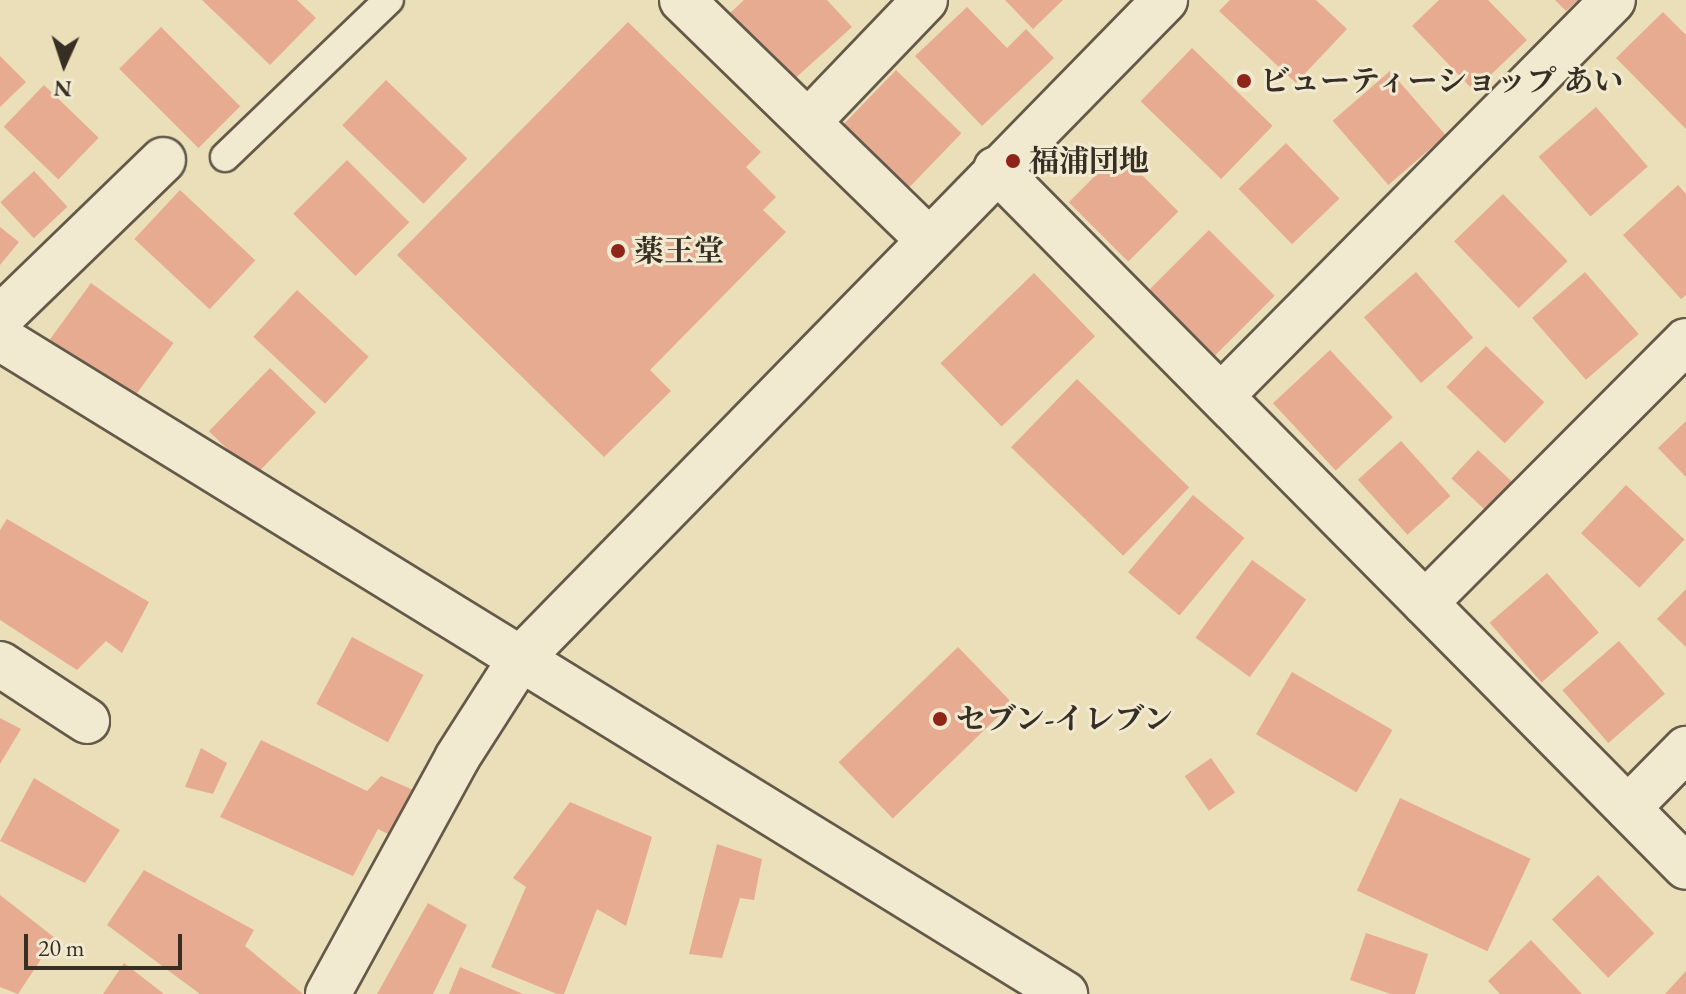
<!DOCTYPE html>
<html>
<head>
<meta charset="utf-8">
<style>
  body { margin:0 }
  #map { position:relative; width:1686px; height:994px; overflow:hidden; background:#eadfb8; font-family:"EB Garamond","Noto Serif JP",serif }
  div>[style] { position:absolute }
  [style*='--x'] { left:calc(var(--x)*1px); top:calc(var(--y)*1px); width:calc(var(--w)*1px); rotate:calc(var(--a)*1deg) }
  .building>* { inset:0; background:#e7ab91; transform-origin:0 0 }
  .roads { filter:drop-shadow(2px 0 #645a49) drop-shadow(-2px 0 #645a49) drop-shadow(0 2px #645a49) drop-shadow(0 -2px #645a49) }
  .lane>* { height:28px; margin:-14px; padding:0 14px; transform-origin:14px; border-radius:14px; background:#f1ead1 }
  .street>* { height:44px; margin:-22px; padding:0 22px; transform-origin:22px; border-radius:22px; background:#f1ead1 }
  .secondary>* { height:44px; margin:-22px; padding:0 22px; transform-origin:22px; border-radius:22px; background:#f1ead1 }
  .dots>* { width:22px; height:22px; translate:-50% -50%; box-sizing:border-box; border:4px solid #f1ead1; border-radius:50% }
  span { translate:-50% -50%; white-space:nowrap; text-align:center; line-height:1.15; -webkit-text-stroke:6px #f1ead1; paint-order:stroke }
  .poi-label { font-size:30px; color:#372e24; font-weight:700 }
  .left { translate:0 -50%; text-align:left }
  .north { position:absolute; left:24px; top:24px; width:80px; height:80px; -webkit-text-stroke:6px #f1ead1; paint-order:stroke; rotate:183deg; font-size:22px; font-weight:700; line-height:32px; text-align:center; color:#372e24 }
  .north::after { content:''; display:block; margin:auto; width:28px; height:36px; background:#372e24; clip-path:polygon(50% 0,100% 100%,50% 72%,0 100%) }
  .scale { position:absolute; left:24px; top:934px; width:158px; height:36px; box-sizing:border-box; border:4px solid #372e24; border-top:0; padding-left:10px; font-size:24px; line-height:28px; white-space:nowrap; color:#372e24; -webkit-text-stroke:6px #f1ead1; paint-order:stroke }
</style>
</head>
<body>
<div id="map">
  <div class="building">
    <div style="clip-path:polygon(202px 0,297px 0,316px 18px,270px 65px)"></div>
    <div style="clip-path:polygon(744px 0,827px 0,852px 27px,791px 82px,729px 14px)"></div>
    <div style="clip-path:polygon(1005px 0,1063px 0,1033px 29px)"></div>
    <div style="clip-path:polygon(1230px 0,1316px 0,1347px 29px,1296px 83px,1219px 11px)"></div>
    <div style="clip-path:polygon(1439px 0,1488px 0,1527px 40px,1474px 91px,1412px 26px)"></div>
    <div style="clip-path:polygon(1555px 0,1578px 0,1566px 11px)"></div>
    <div style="clip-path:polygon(967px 7px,1007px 48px,1026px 29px,1054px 58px,982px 126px,915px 56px)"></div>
    <div style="clip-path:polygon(1663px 12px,1686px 35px,1686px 129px,1616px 58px)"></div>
    <div style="clip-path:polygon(628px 22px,761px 152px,746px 167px,776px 197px,763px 210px,786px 232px,650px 370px,671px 391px,604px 457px,397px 255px)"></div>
    <div style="left:161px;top:27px;width:112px;height:59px;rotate:45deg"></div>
    <div style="left:1192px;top:48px;width:112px;height:74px;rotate:44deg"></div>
    <div style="clip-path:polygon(0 56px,26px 82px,0 107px)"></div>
    <div style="left:896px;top:70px;width:91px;height:83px;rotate:44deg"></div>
    <div style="left:1390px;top:71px;width:85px;height:76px;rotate:49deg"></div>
    <div style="left:386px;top:80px;width:113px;height:63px;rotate:44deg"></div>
    <div style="left:44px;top:85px;width:76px;height:58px;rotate:44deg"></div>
    <div style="left:1596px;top:107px;width:79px;height:76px;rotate:49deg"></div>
    <div style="left:1286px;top:143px;width:77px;height:66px;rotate:46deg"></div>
    <div style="left:1119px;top:152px;width:84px;height:71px;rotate:45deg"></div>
    <div style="left:347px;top:160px;width:88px;height:76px;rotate:45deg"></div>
    <div style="left:34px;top:171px;width:49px;height:46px;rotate:47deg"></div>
    <div style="clip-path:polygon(1678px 185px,1686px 194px,1686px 295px,1681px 299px,1623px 235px)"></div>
    <div style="left:180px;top:190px;width:103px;height:67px;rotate:43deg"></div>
    <div style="left:1503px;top:194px;width:93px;height:68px;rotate:46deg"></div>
    <div style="clip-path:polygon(0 227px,19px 242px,0 265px)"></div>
    <div style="left:1209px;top:230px;width:93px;height:88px;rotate:45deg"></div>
    <div style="left:1416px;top:272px;width:87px;height:69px;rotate:49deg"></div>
    <div style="left:1585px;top:272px;width:82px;height:70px;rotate:49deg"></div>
    <div style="left:1034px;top:273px;width:88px;height:130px;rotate:46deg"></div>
    <div style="left:91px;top:283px;width:102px;height:73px;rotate:36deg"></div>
    <div style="left:297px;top:290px;width:98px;height:64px;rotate:43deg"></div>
    <div style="left:1486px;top:346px;width:81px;height:57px;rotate:44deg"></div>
    <div style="left:1330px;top:350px;width:92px;height:78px;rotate:47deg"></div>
    <div style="left:270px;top:368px;width:64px;height:88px;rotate:44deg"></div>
    <div style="left:1077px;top:379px;width:156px;height:95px;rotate:44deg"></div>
    <div style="clip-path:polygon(1686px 421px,1686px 477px,1658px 448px)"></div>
    <div style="left:1401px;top:441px;width:74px;height:58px;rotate:48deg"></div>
    <div style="left:1478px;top:450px;width:50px;height:39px;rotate:43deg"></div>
    <div style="left:1626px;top:485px;width:80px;height:66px;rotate:43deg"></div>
    <div style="left:1193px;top:495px;width:67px;height:101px;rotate:40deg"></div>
    <div style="clip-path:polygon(7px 519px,149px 602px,122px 653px,106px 641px,77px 670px,0 620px,0 530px)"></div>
    <div style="left:1252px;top:560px;width:67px;height:96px;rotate:36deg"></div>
    <div style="left:1547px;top:573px;width:79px;height:76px;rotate:49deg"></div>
    <div style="clip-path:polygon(1686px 589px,1686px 647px,1657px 619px)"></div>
    <div style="left:352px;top:637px;width:81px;height:76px;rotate:28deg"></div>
    <div style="left:1619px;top:641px;width:70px;height:75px;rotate:49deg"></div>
    <div style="left:958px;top:647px;width:78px;height:166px;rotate:46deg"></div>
    <div style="left:1292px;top:672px;width:116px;height:72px;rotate:30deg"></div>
    <div style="clip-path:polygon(0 718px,21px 729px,0 764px)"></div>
    <div style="clip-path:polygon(261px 740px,367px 791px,381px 776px,418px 792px,398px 839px,378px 829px,353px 876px,220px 817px)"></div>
    <div style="clip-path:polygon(201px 748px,227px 763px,213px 794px,185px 787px)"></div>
    <div style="left:1211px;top:758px;width:42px;height:32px;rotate:55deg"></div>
    <div style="clip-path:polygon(34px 778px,120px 830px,85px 883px,0 841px)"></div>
    <div style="left:1400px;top:798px;width:144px;height:102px;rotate:25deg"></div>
    <div style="clip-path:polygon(570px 802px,652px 837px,626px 926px,597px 909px,564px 994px,557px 994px,491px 967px,526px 887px,513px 878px)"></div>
    <div style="clip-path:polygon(717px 844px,762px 859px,754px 900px,740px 898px,722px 958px,689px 954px)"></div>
    <div style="clip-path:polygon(144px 870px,254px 930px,245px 946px,303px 994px,200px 994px,107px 925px)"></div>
    <div style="left:1598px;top:875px;width:81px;height:64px;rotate:46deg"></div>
    <div style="clip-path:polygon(0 895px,55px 938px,18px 994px,0 987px)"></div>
    <div style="clip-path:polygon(428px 903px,467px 925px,433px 994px,377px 994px)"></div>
    <div style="clip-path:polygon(1366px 933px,1428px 954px,1415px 994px,1391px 994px,1350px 980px)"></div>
    <div style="clip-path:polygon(1531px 940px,1582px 994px,1500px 994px,1488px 981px)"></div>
    <div style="clip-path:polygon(124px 963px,164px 994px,103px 994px)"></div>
    <div style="clip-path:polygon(460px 967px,523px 994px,449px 994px)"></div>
    <div style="clip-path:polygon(1686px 971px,1686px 994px,1665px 994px)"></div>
  </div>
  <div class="roads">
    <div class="lane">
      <div style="--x:225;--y:157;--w:227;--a:-43.8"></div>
    </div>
    <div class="street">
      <div style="--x:682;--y:0;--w:342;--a:44.2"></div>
      <div style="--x:808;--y:122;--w:169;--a:-46.2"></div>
      <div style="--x:996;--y:169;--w:981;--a:45.33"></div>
      <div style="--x:0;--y:318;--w:227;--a:-44.1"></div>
      <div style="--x:0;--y:338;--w:1251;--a:31.63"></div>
      <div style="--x:1221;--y:396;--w:557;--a:-45.29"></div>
      <div style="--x:1425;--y:603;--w:370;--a:-45.1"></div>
      <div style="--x:0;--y:664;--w:104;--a:33.2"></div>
      <div style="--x:1628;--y:808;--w:83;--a:-45.5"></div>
    </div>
    <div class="secondary">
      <div style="--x:328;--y:994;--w:269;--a:-61.3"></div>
      <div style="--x:457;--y:758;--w:119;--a:-57.4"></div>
      <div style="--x:521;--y:658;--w:921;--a:-45.62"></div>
    </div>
  </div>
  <div class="dots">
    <div style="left:1244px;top:81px;background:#8f2418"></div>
    <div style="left:1013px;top:161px;background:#8f2418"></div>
    <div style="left:618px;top:251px;background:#8f2418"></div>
    <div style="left:940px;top:719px;background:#8f2418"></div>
  </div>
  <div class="poi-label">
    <span class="left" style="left:1260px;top:81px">ビューティーショップ あい</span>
    <span class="left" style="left:1029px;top:161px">福浦団地</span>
    <span class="left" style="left:634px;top:251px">薬王堂</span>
    <span class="left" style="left:956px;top:719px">セブン-イレブン</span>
  </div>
  <div class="north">N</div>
  <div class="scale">20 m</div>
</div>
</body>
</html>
